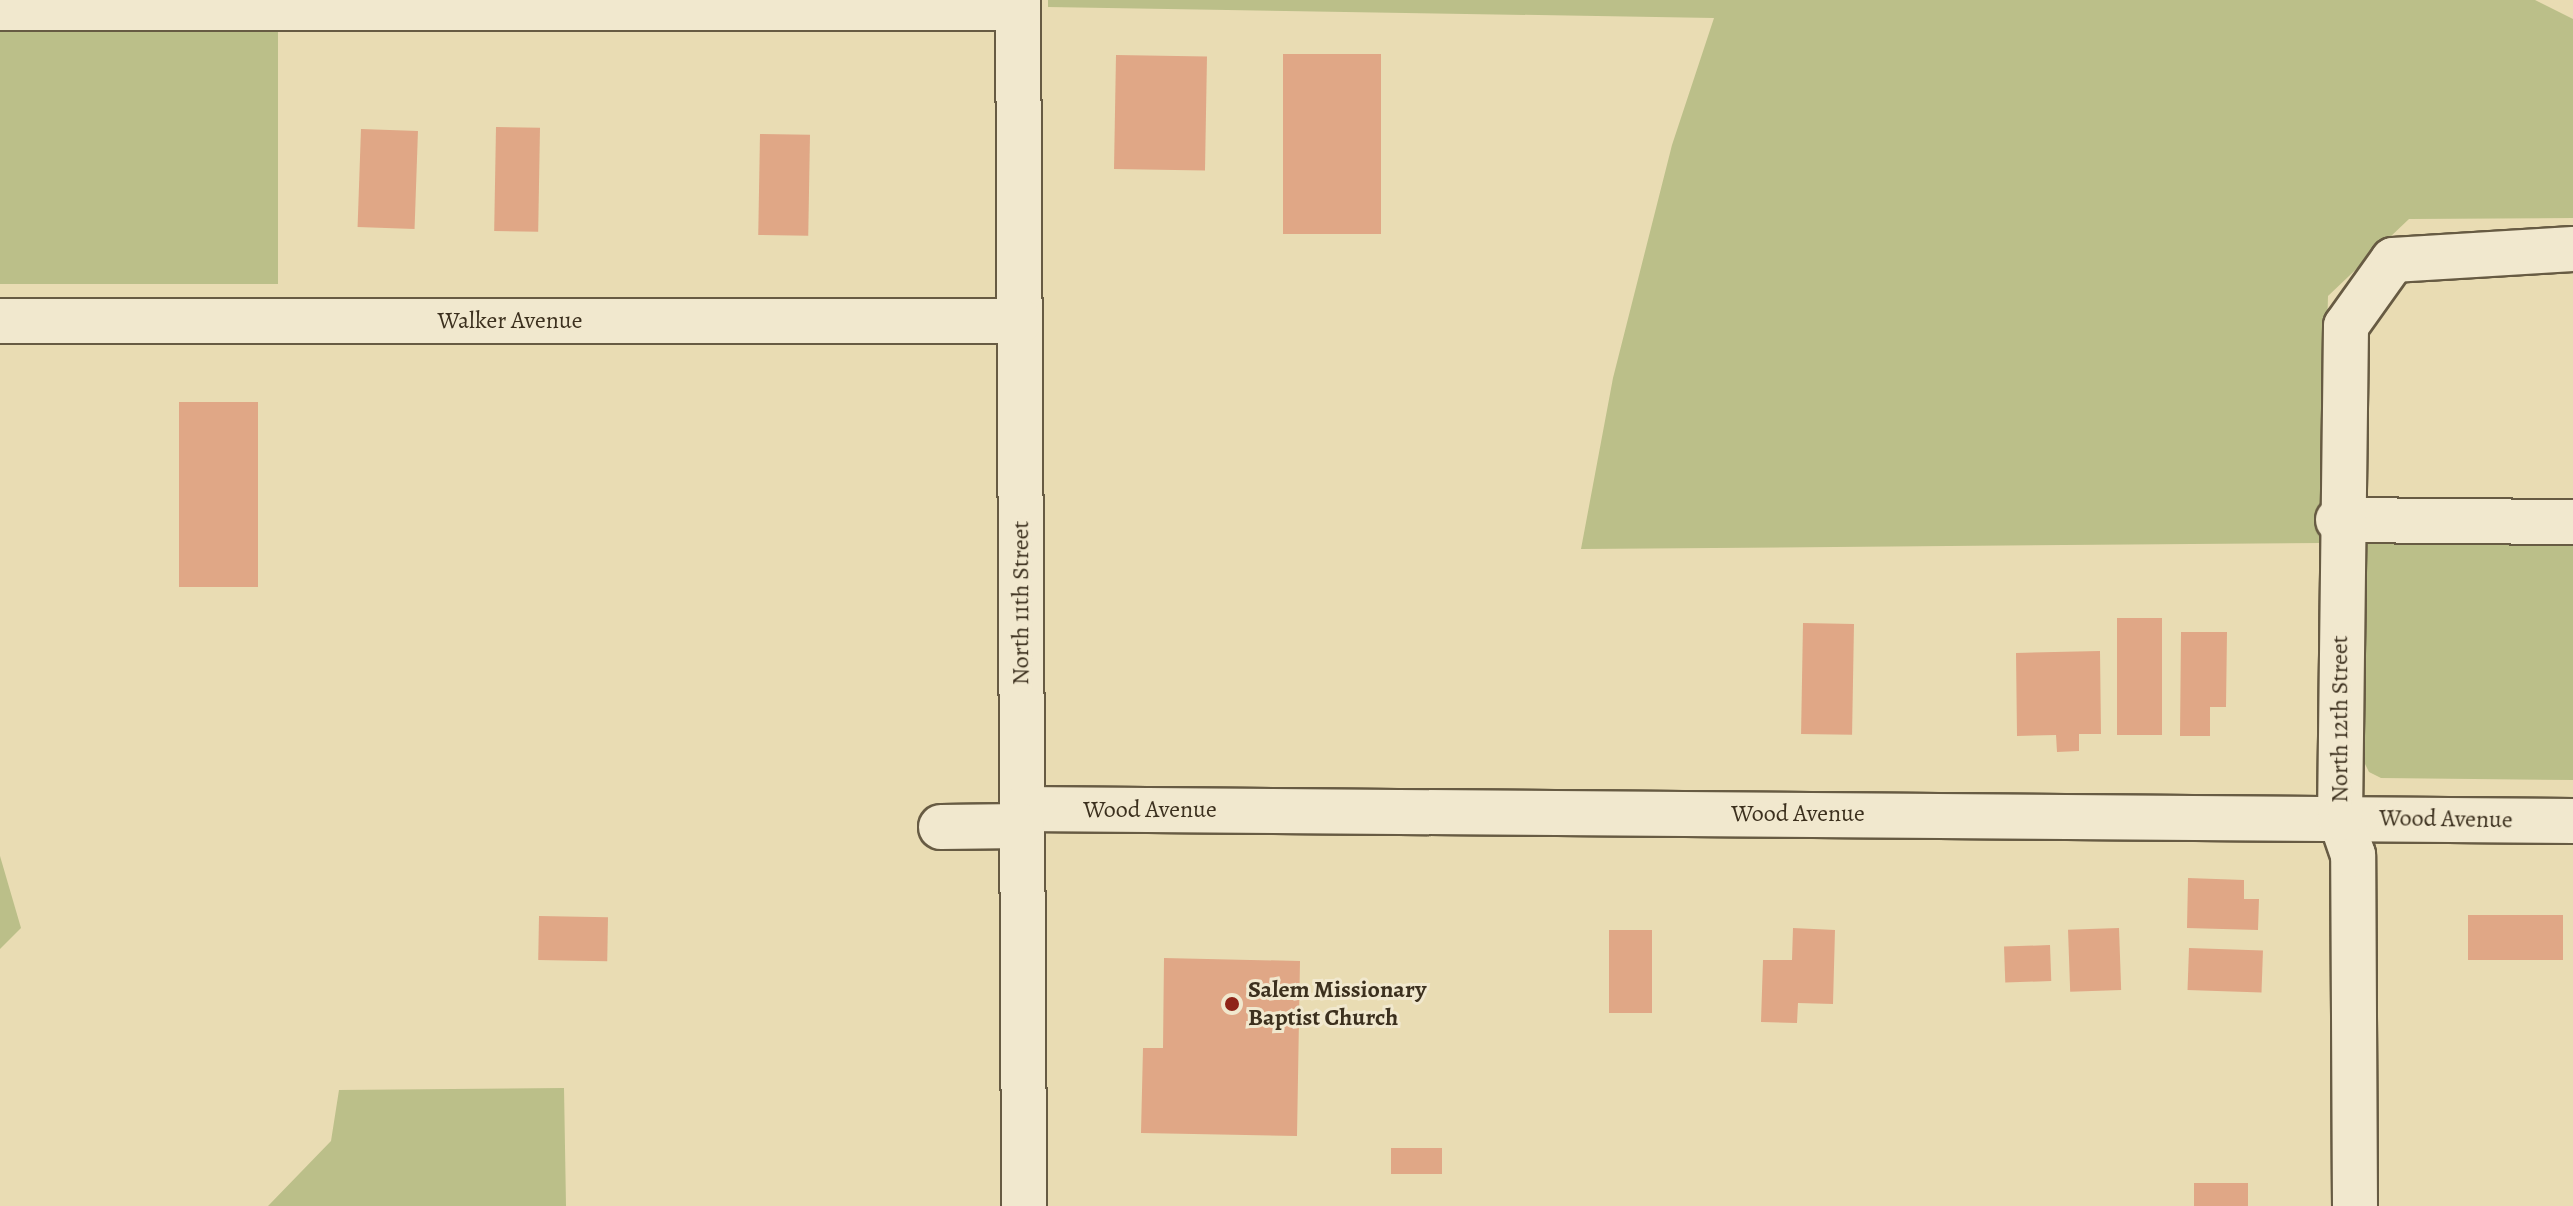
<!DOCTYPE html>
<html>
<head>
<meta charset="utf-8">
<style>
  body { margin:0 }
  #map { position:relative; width:2573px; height:1206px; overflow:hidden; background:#e9dcb3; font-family:Alegreya,serif }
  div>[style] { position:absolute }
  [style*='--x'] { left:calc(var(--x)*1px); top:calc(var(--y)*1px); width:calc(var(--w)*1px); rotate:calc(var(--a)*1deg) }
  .green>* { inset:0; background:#bbbf89; transform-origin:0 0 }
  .building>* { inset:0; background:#e0a786; transform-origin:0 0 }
  .roads { filter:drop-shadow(2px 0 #675b43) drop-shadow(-2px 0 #675b43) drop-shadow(0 2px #675b43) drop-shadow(0 -2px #675b43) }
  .minor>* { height:44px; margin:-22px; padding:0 22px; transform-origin:22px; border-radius:22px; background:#f1e8ce }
  .dots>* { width:22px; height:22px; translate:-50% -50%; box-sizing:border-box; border:4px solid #f1e8ce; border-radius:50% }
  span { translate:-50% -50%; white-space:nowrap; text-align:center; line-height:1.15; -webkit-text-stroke:6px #f1e8ce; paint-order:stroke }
  .street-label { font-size:24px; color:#3c301e }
  .poi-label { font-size:24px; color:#3c301e; font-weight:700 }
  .left { translate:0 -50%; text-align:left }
</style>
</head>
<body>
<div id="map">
  <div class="green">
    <div style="clip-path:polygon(1048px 0,2535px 0,2573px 19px,2573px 218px,2409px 219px,2328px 296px,2321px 543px,1581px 549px,1613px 378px,1672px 145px,1714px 18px,1048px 7px)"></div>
    <div style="left:0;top:20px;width:278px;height:264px"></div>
    <div style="clip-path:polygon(2573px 534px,2573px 780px,2381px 778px,2369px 772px,2362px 758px,2364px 536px)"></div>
    <div style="clip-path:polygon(0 856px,21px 928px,0 949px)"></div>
    <div style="clip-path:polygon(564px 1088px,566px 1206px,268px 1206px,331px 1141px,339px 1090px)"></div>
  </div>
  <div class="building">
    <div style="left:1381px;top:54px;width:180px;height:98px;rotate:90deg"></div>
    <div style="left:1116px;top:55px;width:91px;height:114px;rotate:1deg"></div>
    <div style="left:496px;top:127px;width:44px;height:104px;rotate:1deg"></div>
    <div style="left:361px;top:129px;width:57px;height:98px;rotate:2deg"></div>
    <div style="left:760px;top:134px;width:50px;height:101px;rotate:1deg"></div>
    <div style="left:179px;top:402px;width:79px;height:185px"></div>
    <div style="left:2117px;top:618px;width:45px;height:117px"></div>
    <div style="left:1803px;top:623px;width:51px;height:111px;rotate:1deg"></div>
    <div style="clip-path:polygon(2181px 632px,2227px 632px,2226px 707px,2210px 707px,2210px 736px,2180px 736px)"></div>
    <div style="clip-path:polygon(2100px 651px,2101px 734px,2079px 734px,2079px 751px,2057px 752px,2056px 735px,2017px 736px,2016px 653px)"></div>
    <div style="clip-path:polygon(2188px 878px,2244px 880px,2244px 899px,2259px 899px,2258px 930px,2187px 928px)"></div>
    <div style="left:2563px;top:915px;width:45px;height:95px;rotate:90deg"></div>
    <div style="left:539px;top:916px;width:69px;height:44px;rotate:1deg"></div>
    <div style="clip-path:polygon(1793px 928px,1835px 930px,1833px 1004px,1798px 1003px,1797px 1023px,1761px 1022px,1763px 960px,1792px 960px)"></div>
    <div style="left:2119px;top:928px;width:62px;height:51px;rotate:88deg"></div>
    <div style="left:1609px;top:930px;width:43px;height:83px"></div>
    <div style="left:2050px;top:945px;width:36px;height:46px;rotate:88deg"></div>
    <div style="left:2189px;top:948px;width:74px;height:42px;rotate:2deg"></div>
    <div style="clip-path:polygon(1164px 958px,1300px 961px,1297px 1136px,1141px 1133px,1143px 1048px,1163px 1048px)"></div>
    <div style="left:1391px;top:1148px;width:51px;height:26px"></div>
    <div style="left:2248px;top:1183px;width:23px;height:54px;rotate:90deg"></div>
  </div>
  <div class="roads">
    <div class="minor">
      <div style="--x:1018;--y:0;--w:1206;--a:89.71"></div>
      <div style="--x:0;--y:8;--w:1018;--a:0"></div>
      <div style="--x:0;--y:321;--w:1020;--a:0"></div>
      <div style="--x:2338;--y:520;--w:235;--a:0.5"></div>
      <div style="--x:1022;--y:809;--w:1551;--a:0.44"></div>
      <div style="--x:941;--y:827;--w:81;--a:-0.7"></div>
      <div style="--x:2355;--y:1206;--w:351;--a:-90.3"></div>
      <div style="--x:2353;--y:855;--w:39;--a:-109"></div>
      <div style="--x:2340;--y:818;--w:492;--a:-89.3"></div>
      <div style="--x:2346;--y:326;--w:81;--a:-54.5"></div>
      <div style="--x:2393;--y:260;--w:180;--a:-3.5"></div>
    </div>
  </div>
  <div class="dots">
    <div style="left:1232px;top:1004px;background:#8f2418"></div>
  </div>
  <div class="street-label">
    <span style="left:510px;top:321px">Walker Avenue</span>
    <span style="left:1021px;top:603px;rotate:-90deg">North 11th Street</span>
    <span style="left:2340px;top:719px;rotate:-90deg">North 12th Street</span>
    <span style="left:1150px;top:810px">Wood Avenue</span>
    <span style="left:1798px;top:814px">Wood Avenue</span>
    <span style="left:2446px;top:819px;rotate:1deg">Wood Avenue</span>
  </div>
  <div class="poi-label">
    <span class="left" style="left:1248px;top:1004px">Salem Missionary<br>Baptist Church</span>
  </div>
</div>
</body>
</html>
